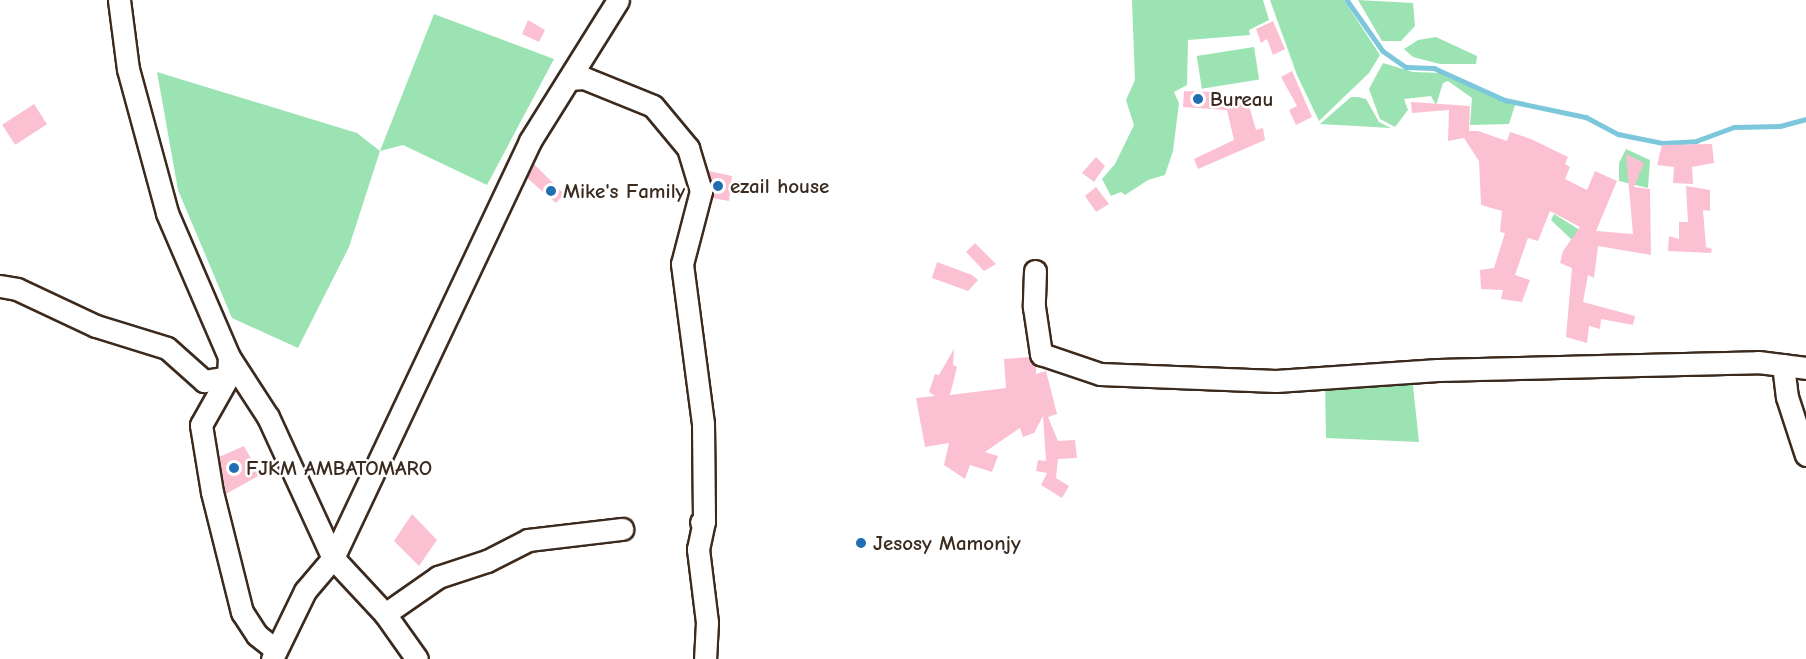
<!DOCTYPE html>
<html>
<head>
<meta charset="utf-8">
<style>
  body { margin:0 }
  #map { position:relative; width:1806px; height:659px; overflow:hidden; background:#fff; font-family:"Comic Neue",sans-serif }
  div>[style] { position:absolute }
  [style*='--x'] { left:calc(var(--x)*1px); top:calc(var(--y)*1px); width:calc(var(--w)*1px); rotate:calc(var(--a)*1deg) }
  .green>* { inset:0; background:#9be3b2; transform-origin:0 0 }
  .stream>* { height:4.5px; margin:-2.25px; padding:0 2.25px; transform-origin:2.25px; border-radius:2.25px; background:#7cc7dc }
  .building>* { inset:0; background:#fbc1d3; transform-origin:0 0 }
  .roads { filter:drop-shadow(2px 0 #3b2a1e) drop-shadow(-2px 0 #3b2a1e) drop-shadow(0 2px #3b2a1e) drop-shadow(0 -2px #3b2a1e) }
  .minor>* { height:21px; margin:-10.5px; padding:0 10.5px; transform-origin:10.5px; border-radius:10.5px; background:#fff }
  .dots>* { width:16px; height:16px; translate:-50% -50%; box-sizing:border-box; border:3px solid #fff; border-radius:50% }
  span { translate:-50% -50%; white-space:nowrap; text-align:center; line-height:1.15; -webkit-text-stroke:5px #fff; paint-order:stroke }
  .poi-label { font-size:21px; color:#3b2a1e; font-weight:700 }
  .left { translate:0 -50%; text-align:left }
</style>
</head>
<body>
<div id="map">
  <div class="green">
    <div style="clip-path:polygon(1132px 0,1263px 0,1269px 20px,1249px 30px,1250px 35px,1188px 40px,1187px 85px,1174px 92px,1179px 103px,1173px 151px,1165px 175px,1148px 180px,1125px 195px,1121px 192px,1111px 196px,1102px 179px,1115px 164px,1134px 125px,1126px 100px,1135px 80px)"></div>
    <div style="clip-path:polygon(1270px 0,1344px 0,1380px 55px,1369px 73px,1319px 121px,1297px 75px)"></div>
    <div style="clip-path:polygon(1358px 0,1413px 3px,1415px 26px,1401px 41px,1382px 41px)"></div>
    <div style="clip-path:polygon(434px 14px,554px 59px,487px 185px,403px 145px,380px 151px,349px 247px,298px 348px,232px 318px,178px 190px,157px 72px,357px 133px,380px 151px)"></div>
    <div style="clip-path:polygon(1436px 37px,1477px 56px,1476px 64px,1440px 64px,1413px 57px,1404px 49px,1418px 40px)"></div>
    <div style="left:1254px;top:47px;width:33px;height:58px;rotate:81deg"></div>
    <div style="clip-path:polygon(1383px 63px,1413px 72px,1442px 73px,1515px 105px,1509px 124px,1470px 125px,1472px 98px,1448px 81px,1443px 83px,1436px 105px,1431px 96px,1404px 99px,1408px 110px,1395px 127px,1380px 119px,1369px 89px)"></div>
    <div style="clip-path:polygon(1358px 97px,1366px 99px,1379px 122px,1391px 128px,1320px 124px,1351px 97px)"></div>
    <div style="clip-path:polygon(1626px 149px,1650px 160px,1648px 188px,1619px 181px,1619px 163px)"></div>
    <div style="clip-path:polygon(1554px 214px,1596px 240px,1590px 257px,1551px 220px)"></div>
    <div style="clip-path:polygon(1412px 376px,1419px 442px,1326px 438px,1325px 380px)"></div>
  </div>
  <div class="stream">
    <div style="--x:1347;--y:0;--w:62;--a:54.8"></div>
    <div style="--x:1383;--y:51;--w:28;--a:35"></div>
    <div style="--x:1406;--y:67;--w:28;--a:2"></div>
    <div style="--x:1434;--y:68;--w:78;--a:24.3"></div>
    <div style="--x:1505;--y:100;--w:83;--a:11.9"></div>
    <div style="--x:1586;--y:117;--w:36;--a:28"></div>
    <div style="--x:1618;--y:134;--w:46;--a:11.3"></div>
    <div style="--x:1663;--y:143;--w:33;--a:-3"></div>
    <div style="--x:1696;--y:141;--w:40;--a:-20.2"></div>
    <div style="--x:1734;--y:127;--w:46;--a:-1.2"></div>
    <div style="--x:1780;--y:126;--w:27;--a:-15"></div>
  </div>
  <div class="building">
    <div style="clip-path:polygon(528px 20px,545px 30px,539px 42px,522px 34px)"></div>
    <div style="clip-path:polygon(1273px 21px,1285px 49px,1273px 55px,1267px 39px,1261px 43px,1256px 29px)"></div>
    <div style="clip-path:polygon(1292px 71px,1312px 117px,1296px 125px,1289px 110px,1297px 106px,1281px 77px)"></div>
    <div style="clip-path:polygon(1184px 91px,1213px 92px,1212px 100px,1246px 95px,1256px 130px,1263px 128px,1265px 140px,1198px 169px,1194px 159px,1234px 140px,1227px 110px,1183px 107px)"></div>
    <div style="clip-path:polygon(1411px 102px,1470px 106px,1469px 131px,1478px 131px,1507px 141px,1510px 132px,1531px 139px,1568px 157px,1565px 164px,1570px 167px,1565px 179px,1587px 190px,1595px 171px,1617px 181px,1596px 231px,1633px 234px,1626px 154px,1644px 163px,1634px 187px,1650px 189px,1651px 255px,1598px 246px,1594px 278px,1588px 275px,1583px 302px,1635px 316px,1633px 325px,1601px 319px,1600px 329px,1589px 326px,1587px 343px,1566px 337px,1572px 268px,1560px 263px,1563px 251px,1580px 227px,1550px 211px,1538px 241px,1528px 238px,1515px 275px,1530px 280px,1522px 302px,1501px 299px,1503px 290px,1481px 289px,1480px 270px,1494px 268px,1505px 233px,1500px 232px,1502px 211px,1481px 205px,1479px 161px,1464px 138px,1448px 141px,1449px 110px,1412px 113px)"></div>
    <div style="left:34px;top:104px;width:24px;height:38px;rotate:57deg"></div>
    <div style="clip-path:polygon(1712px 144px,1714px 163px,1692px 167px,1693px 184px,1673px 183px,1674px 167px,1657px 165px,1662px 145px)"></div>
    <div style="clip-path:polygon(1096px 157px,1105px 166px,1094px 182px,1082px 173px)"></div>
    <div style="clip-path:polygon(534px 164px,564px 194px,556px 203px,527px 178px)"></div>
    <div style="clip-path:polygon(709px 171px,732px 176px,729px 201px,712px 198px)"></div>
    <div style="clip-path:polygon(1686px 186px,1710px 190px,1710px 211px,1703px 210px,1706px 247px,1712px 249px,1711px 253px,1668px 251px,1669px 236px,1679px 239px,1679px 222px,1688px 222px)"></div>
    <div style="clip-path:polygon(1096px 187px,1109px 204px,1096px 212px,1085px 196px)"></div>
    <div style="clip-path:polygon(975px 243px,996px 264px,984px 271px,966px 252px)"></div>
    <div style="clip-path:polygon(937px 262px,972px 275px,978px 280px,968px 291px,932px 278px)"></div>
    <div style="clip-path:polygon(954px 349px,953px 365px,957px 367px,950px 395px,1006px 388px,1004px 359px,1029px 357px,1036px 365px,1036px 374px,1046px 371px,1057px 414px,1048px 417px,1058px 441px,1075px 440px,1077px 458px,1058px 459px,1056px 478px,1069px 486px,1062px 498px,1041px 485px,1047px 473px,1036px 471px,1038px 460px,1046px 461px,1043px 416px,1034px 433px,1023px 437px,1020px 428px,985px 452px,998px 456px,992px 472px,970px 465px,965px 479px,944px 465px,949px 443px,925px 447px,916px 398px,935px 396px,929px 392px,935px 374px,939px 375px)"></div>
    <div style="clip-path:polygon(244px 446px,260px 475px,226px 494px,219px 457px)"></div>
    <div style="clip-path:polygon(412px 514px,437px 540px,419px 566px,394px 541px)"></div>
  </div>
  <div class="roads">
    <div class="minor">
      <div style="--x:119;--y:0;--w:70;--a:82.6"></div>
      <div style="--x:128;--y:69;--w:149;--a:74.8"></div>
      <div style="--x:167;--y:213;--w:157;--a:66.7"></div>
      <div style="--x:229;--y:357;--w:72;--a:57"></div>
      <div style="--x:268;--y:417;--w:155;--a:65.3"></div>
      <div style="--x:333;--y:558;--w:76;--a:47.1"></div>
      <div style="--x:385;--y:614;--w:55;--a:54.6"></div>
      <div style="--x:569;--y:79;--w:15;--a:-4"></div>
      <div style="--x:584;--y:78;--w:74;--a:22.1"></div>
      <div style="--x:653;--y:106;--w:55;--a:50.2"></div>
      <div style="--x:688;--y:148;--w:45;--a:73.2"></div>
      <div style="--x:701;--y:191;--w:75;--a:104.6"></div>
      <div style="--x:682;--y:264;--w:160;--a:82.5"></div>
      <div style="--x:703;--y:423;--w:98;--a:89.4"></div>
      <div style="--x:704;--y:521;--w:3;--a:162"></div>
      <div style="--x:1035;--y:271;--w:36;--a:92"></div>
      <div style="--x:1034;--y:307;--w:48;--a:81.5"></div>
      <div style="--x:1041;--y:354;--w:62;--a:18.7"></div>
      <div style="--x:1100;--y:374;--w:176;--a:2.3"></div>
      <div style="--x:1276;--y:381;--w:162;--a:-3.9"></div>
      <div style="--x:1438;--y:370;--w:320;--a:-1.4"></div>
      <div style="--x:1758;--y:362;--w:48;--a:7.1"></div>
      <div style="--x:0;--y:286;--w:17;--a:10"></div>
      <div style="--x:17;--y:289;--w:87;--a:25.1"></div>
      <div style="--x:96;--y:326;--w:74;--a:17.2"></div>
      <div style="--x:167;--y:348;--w:50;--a:41.7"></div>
      <div style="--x:204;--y:381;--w:24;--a:-9"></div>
      <div style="--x:229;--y:357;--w:20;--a:93"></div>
      <div style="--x:228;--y:377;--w:55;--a:119.4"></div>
      <div style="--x:201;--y:425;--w:68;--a:80.7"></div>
      <div style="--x:212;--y:492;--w:124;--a:76"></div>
      <div style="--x:242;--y:612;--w:27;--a:57"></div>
      <div style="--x:257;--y:635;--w:23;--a:38"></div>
      <div style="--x:1783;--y:365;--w:32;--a:83"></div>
      <div style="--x:1787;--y:397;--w:61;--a:71.9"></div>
      <div style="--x:704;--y:521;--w:29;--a:102"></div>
      <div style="--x:698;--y:549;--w:74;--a:83"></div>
      <div style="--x:707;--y:622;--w:37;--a:93"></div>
      <div style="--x:385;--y:614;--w:65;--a:-34.9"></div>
      <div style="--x:438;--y:577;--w:52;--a:-18.1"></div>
      <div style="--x:487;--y:561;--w:46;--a:-27.1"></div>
      <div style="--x:528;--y:540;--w:95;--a:-6.7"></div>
      <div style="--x:272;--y:659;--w:76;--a:-64.1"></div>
      <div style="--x:305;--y:591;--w:43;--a:-49.7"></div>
      <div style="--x:333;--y:558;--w:461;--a:-64.7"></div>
      <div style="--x:530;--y:141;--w:166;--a:-58"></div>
    </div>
  </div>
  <div class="dots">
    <div style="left:1198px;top:99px;background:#1f6fb2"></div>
    <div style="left:718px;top:186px;background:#1f6fb2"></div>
    <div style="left:551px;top:191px;background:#1f6fb2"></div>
    <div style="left:234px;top:468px;background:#1f6fb2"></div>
    <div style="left:861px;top:543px;background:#1f6fb2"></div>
  </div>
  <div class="poi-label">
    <span class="left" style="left:1210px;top:99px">Bureau</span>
    <span class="left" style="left:730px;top:186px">ezail house</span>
    <span class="left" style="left:563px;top:191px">Mike's Family</span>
    <span class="left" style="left:246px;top:468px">FJKM AMBATOMARO</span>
    <span class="left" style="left:873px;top:543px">Jesosy Mamonjy</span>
  </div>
</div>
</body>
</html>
